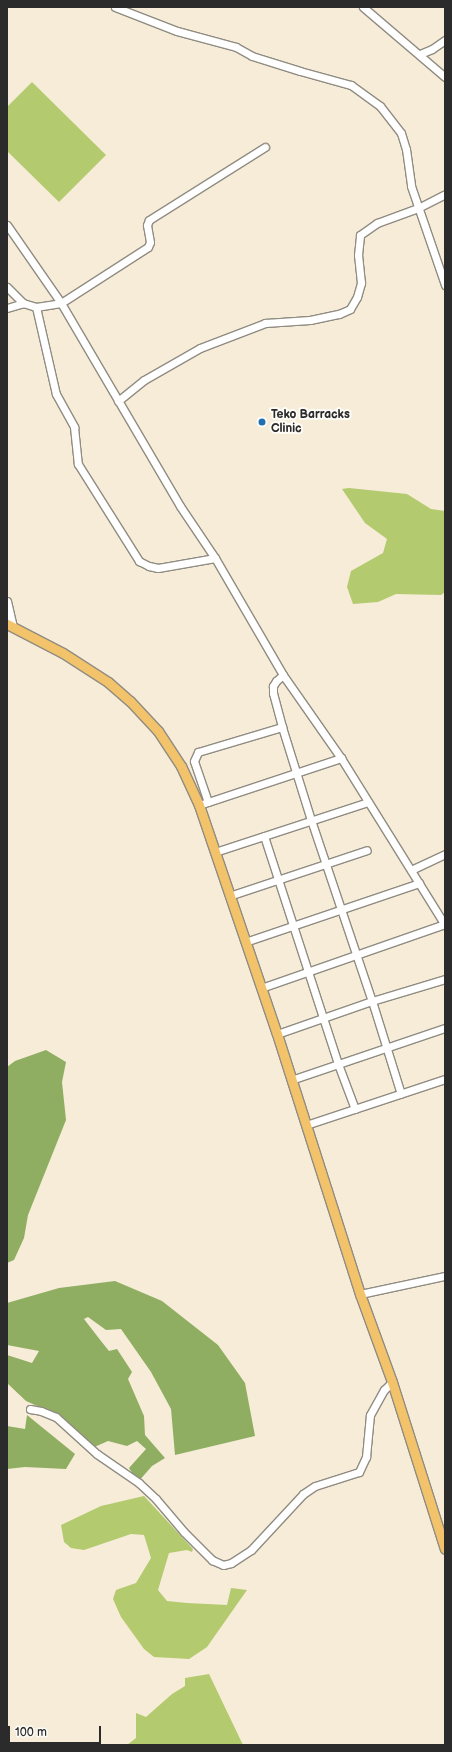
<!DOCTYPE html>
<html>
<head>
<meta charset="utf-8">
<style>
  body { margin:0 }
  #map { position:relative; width:452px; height:1752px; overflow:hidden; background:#f6ecd8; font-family:"Balsamiq Sans",sans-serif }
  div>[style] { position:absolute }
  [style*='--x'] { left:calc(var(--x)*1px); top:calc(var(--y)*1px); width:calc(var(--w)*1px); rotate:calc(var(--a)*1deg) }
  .green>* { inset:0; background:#b4ca6e }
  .forest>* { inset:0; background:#8fae61 }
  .roads { filter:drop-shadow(1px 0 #908c82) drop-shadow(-1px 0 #908c82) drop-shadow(0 1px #908c82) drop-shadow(0 -1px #908c82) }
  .minor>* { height:7px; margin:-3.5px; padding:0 3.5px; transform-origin:3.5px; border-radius:3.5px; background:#fff }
  .major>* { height:9px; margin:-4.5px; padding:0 4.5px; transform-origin:4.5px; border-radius:4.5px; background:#f2c36a }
  .dots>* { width:11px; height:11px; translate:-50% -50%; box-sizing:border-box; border:2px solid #fdfcf7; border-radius:50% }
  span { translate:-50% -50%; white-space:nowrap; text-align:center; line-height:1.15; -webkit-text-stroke:4px #fdfcf7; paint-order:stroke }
  .poi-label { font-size:12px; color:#2b2b2b; font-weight:700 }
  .left { translate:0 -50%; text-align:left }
  .frame { position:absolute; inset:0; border:8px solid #2b2b2b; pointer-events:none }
  .scale { position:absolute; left:8px; top:1726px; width:93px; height:18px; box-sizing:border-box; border:2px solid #2b2b2b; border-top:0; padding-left:5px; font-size:12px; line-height:14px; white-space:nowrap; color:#2b2b2b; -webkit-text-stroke:3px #fdfcf7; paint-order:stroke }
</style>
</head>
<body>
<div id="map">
  <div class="green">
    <div style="clip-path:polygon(32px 82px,106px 155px,59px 202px,7px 151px,7px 107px)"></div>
    <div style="clip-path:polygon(349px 488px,407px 494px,431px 509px,445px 511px,445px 592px,441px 595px,396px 594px,378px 602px,353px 604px,347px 587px,351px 571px,383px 553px,387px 539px,365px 523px,342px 489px)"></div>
    <div style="clip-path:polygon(144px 1496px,193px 1549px,192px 1552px,187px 1550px,169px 1553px,158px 1590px,167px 1601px,187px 1603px,227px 1605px,231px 1588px,247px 1590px,207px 1647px,189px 1659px,154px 1657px,144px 1649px,121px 1617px,113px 1599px,116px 1590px,136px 1583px,151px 1558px,144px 1535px,131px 1534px,84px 1550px,71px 1548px,64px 1542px,61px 1525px,101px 1506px)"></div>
    <div style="clip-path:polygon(209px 1674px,243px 1745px,127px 1745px,136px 1738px,136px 1713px,146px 1717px,172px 1694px,185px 1686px,185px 1678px)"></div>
  </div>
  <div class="forest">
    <div style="clip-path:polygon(46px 1050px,66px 1062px,62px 1082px,66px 1120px,28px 1215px,24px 1238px,14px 1260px,7px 1263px,7px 1067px,15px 1061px)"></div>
    <div style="clip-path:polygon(115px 1281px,162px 1301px,218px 1345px,245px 1383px,255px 1436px,175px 1455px,171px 1409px,151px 1372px,121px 1329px,106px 1330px,88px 1317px,84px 1319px,101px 1341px,109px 1351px,117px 1349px,132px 1372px,128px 1379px,144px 1416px,145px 1435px,165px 1458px,152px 1466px,138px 1482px,129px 1468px,146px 1449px,137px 1441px,127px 1446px,108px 1441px,90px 1449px,64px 1418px,26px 1401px,7px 1383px,7px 1355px,32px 1363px,39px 1351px,7px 1345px,7px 1303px,59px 1288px)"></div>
    <div style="clip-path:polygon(27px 1415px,75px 1454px,66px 1469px,25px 1467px,7px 1469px,7px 1426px,25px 1429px)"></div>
  </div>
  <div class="roads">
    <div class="minor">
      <div style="--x:115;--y:7;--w:66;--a:21.2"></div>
      <div style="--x:177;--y:31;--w:61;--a:15.2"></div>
      <div style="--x:236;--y:47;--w:18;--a:29"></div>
      <div style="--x:252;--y:56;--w:50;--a:17.4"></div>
      <div style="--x:300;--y:71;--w:53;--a:15.4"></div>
      <div style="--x:351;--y:85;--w:36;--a:36"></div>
      <div style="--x:380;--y:106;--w:34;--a:52"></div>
      <div style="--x:401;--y:133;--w:17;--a:73"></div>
      <div style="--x:406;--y:149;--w:37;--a:82"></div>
      <div style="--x:411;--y:186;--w:105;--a:71"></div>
      <div style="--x:363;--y:7;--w:108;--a:40.5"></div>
      <div style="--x:420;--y:54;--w:13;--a:-23"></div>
      <div style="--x:432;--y:49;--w:16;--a:-35"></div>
      <div style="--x:7;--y:225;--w:95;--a:55.3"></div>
      <div style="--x:61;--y:303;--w:235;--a:59.6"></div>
      <div style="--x:180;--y:506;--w:63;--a:56.1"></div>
      <div style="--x:215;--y:558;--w:135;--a:59.8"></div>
      <div style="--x:283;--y:675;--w:101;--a:55.1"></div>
      <div style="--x:341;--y:758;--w:197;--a:58.1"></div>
      <div style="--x:7;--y:287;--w:23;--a:45"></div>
      <div style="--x:23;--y:303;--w:14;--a:17"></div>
      <div style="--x:36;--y:307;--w:89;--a:77.1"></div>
      <div style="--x:56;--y:394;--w:38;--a:61"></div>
      <div style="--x:74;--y:427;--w:37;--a:84"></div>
      <div style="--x:78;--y:464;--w:115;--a:57.8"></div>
      <div style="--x:139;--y:561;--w:11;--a:27"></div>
      <div style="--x:149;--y:566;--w:9;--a:13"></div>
      <div style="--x:158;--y:568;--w:58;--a:-10"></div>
      <div style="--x:36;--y:307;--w:25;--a:-9"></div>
      <div style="--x:61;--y:303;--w:103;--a:-32.8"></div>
      <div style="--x:148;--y:247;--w:5;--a:-68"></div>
      <div style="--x:150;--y:242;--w:17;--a:-100"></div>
      <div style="--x:147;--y:225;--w:5;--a:-68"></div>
      <div style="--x:149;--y:220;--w:137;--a:-32.2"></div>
      <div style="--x:7;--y:308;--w:17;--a:-17"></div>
      <div style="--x:118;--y:401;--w:33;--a:-39"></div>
      <div style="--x:144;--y:380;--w:64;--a:-29.7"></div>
      <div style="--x:200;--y:348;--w:70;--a:-21"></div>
      <div style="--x:265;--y:323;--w:45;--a:-3.8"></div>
      <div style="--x:310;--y:320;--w:30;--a:-12"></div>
      <div style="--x:339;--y:314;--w:12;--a:-24"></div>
      <div style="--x:350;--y:309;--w:14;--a:-60"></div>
      <div style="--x:357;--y:297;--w:15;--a:-74"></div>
      <div style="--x:361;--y:283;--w:28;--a:-96"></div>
      <div style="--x:358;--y:255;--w:20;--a:-84"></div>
      <div style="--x:360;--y:235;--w:21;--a:-35"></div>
      <div style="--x:377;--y:223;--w:44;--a:-20.1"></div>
      <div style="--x:418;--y:208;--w:30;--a:-27"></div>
      <div style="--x:7;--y:601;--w:26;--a:77"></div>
      <div style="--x:283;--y:675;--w:9;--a:139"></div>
      <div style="--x:276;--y:681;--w:6;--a:121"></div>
      <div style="--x:273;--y:686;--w:7;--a:90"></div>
      <div style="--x:273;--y:693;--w:35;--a:75"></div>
      <div style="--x:282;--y:727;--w:97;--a:72.7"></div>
      <div style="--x:311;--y:820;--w:191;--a:71.4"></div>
      <div style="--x:372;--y:1001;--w:97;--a:72.7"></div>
      <div style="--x:208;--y:802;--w:43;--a:-108.9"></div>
      <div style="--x:194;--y:761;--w:10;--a:-66"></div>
      <div style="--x:198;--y:752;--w:88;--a:-16.6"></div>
      <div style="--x:199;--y:805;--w:150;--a:-18.3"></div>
      <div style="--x:264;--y:836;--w:240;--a:72"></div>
      <div style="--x:338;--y:1064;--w:48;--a:69.3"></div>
      <div style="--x:215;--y:852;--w:161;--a:-18.1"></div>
      <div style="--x:411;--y:870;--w:38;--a:-25"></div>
      <div style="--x:229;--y:896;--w:145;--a:-18.4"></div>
      <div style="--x:245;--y:942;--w:184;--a:-18.7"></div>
      <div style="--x:261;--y:988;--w:195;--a:-19.2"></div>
      <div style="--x:277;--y:1034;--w:101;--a:-19.2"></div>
      <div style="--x:372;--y:1001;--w:76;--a:-16.8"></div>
      <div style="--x:291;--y:1080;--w:163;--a:-18.7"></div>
      <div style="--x:306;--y:1125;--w:146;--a:-18.3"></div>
      <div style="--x:360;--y:1294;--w:87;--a:-12"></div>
      <div style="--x:30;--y:1409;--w:11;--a:10"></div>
      <div style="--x:41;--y:1411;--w:16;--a:22"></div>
      <div style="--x:56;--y:1417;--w:55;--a:42.1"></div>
      <div style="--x:97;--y:1454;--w:51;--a:34.6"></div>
      <div style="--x:139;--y:1483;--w:23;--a:43"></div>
      <div style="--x:156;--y:1499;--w:43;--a:49.7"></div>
      <div style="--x:184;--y:1532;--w:40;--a:45"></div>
      <div style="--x:212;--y:1560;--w:12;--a:24"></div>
      <div style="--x:223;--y:1565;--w:8;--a:-14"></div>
      <div style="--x:231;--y:1563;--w:24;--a:-33"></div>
      <div style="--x:251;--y:1550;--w:76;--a:-47.1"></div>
      <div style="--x:303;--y:1494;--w:14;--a:-34"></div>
      <div style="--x:315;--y:1486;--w:46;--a:-17.7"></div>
      <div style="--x:359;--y:1472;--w:17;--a:-65"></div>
      <div style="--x:366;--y:1457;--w:42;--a:-84.6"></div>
      <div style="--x:370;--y:1415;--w:29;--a:-61"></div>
      <div style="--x:384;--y:1390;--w:11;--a:-45"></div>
    </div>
    <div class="major">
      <div style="--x:7;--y:624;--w:63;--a:27.4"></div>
      <div style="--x:63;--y:653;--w:54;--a:32.8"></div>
      <div style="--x:108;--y:682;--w:29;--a:41"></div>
      <div style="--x:130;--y:701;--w:41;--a:47"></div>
      <div style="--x:158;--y:731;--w:42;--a:56.7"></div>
      <div style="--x:181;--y:766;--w:43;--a:65.2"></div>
      <div style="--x:199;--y:805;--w:242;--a:71.2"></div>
      <div style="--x:277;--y:1034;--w:273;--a:72.3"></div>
      <div style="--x:360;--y:1294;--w:94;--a:70"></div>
      <div style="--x:392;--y:1382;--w:175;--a:72.4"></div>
    </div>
  </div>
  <div class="dots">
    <div style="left:262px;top:422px;background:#1f6fb2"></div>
  </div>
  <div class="poi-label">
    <span class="left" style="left:271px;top:422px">Teko Barracks<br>Clinic</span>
  </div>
  <div class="frame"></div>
  <div class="scale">100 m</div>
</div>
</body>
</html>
